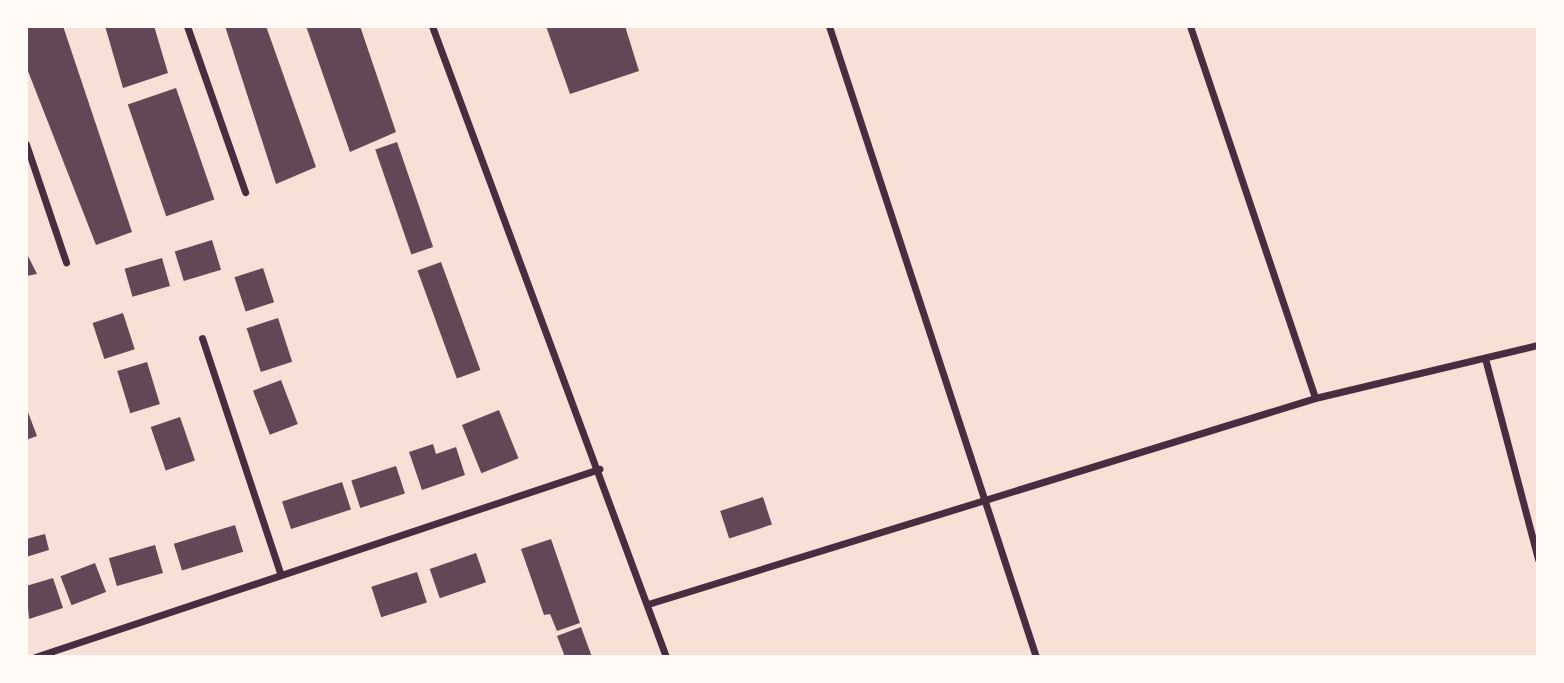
<!DOCTYPE html>
<html>
<head>
<meta charset="utf-8">
<style>
  body { margin:0 }
  #map { position:relative; width:1564px; height:683px; overflow:hidden; background:#f7e1d7; font-family:"Archivo Narrow",sans-serif }
  div>[style] { position:absolute }
  [style*='--x'] { left:calc(var(--x)*1px); top:calc(var(--y)*1px); width:calc(var(--w)*1px); rotate:calc(var(--a)*1deg) }
  .building>* { inset:0; background:#644757; transform-origin:0 0 }
  .minor>* { height:7px; margin:-3.5px; padding:0 3.5px; transform-origin:3.5px; border-radius:3.5px; background:#4a2c40 }
  span { translate:-50% -50%; white-space:nowrap; text-align:center; line-height:1.15; -webkit-text-stroke:7px #fffaf5; paint-order:stroke }
  .frame { position:absolute; inset:0; border:28px solid #fffaf5; pointer-events:none }
</style>
</head>
<body>
<div id="map">
  <div class="building">
    <div style="clip-path:polygon(26px 26px,63px 26px,132px 232px,96px 245px,26px 66px)"></div>
    <div style="clip-path:polygon(105px 26px,154px 26px,168px 73px,123px 88px)"></div>
    <div style="clip-path:polygon(225px 26px,266px 26px,316px 167px,276px 184px)"></div>
    <div style="clip-path:polygon(306px 26px,360px 26px,396px 132px,350px 152px)"></div>
    <div style="clip-path:polygon(546px 26px,625px 26px,639px 71px,570px 94px)"></div>
    <div style="left:176px;top:88px;width:118px;height:51px;rotate:71deg"></div>
    <div style="left:397px;top:142px;width:111px;height:23px;rotate:71deg"></div>
    <div style="left:212px;top:240px;width:31px;height:39px;rotate:73deg"></div>
    <div style="clip-path:polygon(26px 252px,37px 274px,26px 276px)"></div>
    <div style="left:162px;top:258px;width:29px;height:39px;rotate:74deg"></div>
    <div style="left:441px;top:262px;width:115px;height:25px;rotate:70deg"></div>
    <div style="left:263px;top:268px;width:36px;height:30px;rotate:72deg"></div>
    <div style="left:123px;top:313px;width:38px;height:32px;rotate:72deg"></div>
    <div style="left:278px;top:318px;width:46px;height:33px;rotate:72deg"></div>
    <div style="left:147px;top:362px;width:44px;height:31px;rotate:73deg"></div>
    <div style="left:281px;top:380px;width:47px;height:30px;rotate:69deg"></div>
    <div style="clip-path:polygon(26px 407px,37px 436px,26px 440px)"></div>
    <div style="left:499px;top:410px;width:52px;height:40px;rotate:68deg"></div>
    <div style="left:180px;top:417px;width:46px;height:31px;rotate:71deg"></div>
    <div style="clip-path:polygon(433px 444px,436px 454px,456px 447px,465px 475px,422px 490px,409px 452px)"></div>
    <div style="left:396px;top:466px;width:29px;height:47px;rotate:72deg"></div>
    <div style="left:342px;top:482px;width:29px;height:63px;rotate:72deg"></div>
    <div style="left:763px;top:497px;width:29px;height:45px;rotate:72deg"></div>
    <div style="left:235px;top:525px;width:28px;height:64px;rotate:73deg"></div>
    <div style="clip-path:polygon(45px 534px,49px 550px,26px 557px,26px 539px)"></div>
    <div style="clip-path:polygon(551px 539px,580px 623px,557px 631px,550px 614px,544px 615px,521px 549px)"></div>
    <div style="left:155px;top:545px;width:29px;height:48px;rotate:74deg"></div>
    <div style="left:476px;top:553px;width:31px;height:49px;rotate:71deg"></div>
    <div style="left:95px;top:563px;width:31px;height:37px;rotate:69deg"></div>
    <div style="left:417px;top:572px;width:32px;height:48px;rotate:72deg"></div>
    <div style="clip-path:polygon(53px 578px,63px 608px,29px 619px,26px 586px)"></div>
    <div style="clip-path:polygon(581px 627px,592px 657px,565px 657px,557px 636px)"></div>
  </div>
  <div class="minor">
    <div style="--x:187;--y:26;--w:176;--a:70.7"></div>
    <div style="--x:432;--y:26;--w:673;--a:69.65"></div>
    <div style="--x:829;--y:26;--w:664;--a:71.84"></div>
    <div style="--x:1190;--y:26;--w:392;--a:71.4"></div>
    <div style="--x:26;--y:144;--w:125;--a:71.3"></div>
    <div style="--x:202;--y:338;--w:248;--a:71.6"></div>
    <div style="--x:1486;--y:362;--w:204;--a:75.2"></div>
    <div style="--x:648;--y:604;--w:698;--a:-17.16"></div>
    <div style="--x:1315;--y:398;--w:229;--a:-13.4"></div>
    <div style="--x:35;--y:657;--w:595;--a:-18.43"></div>
  </div>
  <div class="frame"></div>
</div>
</body>
</html>
